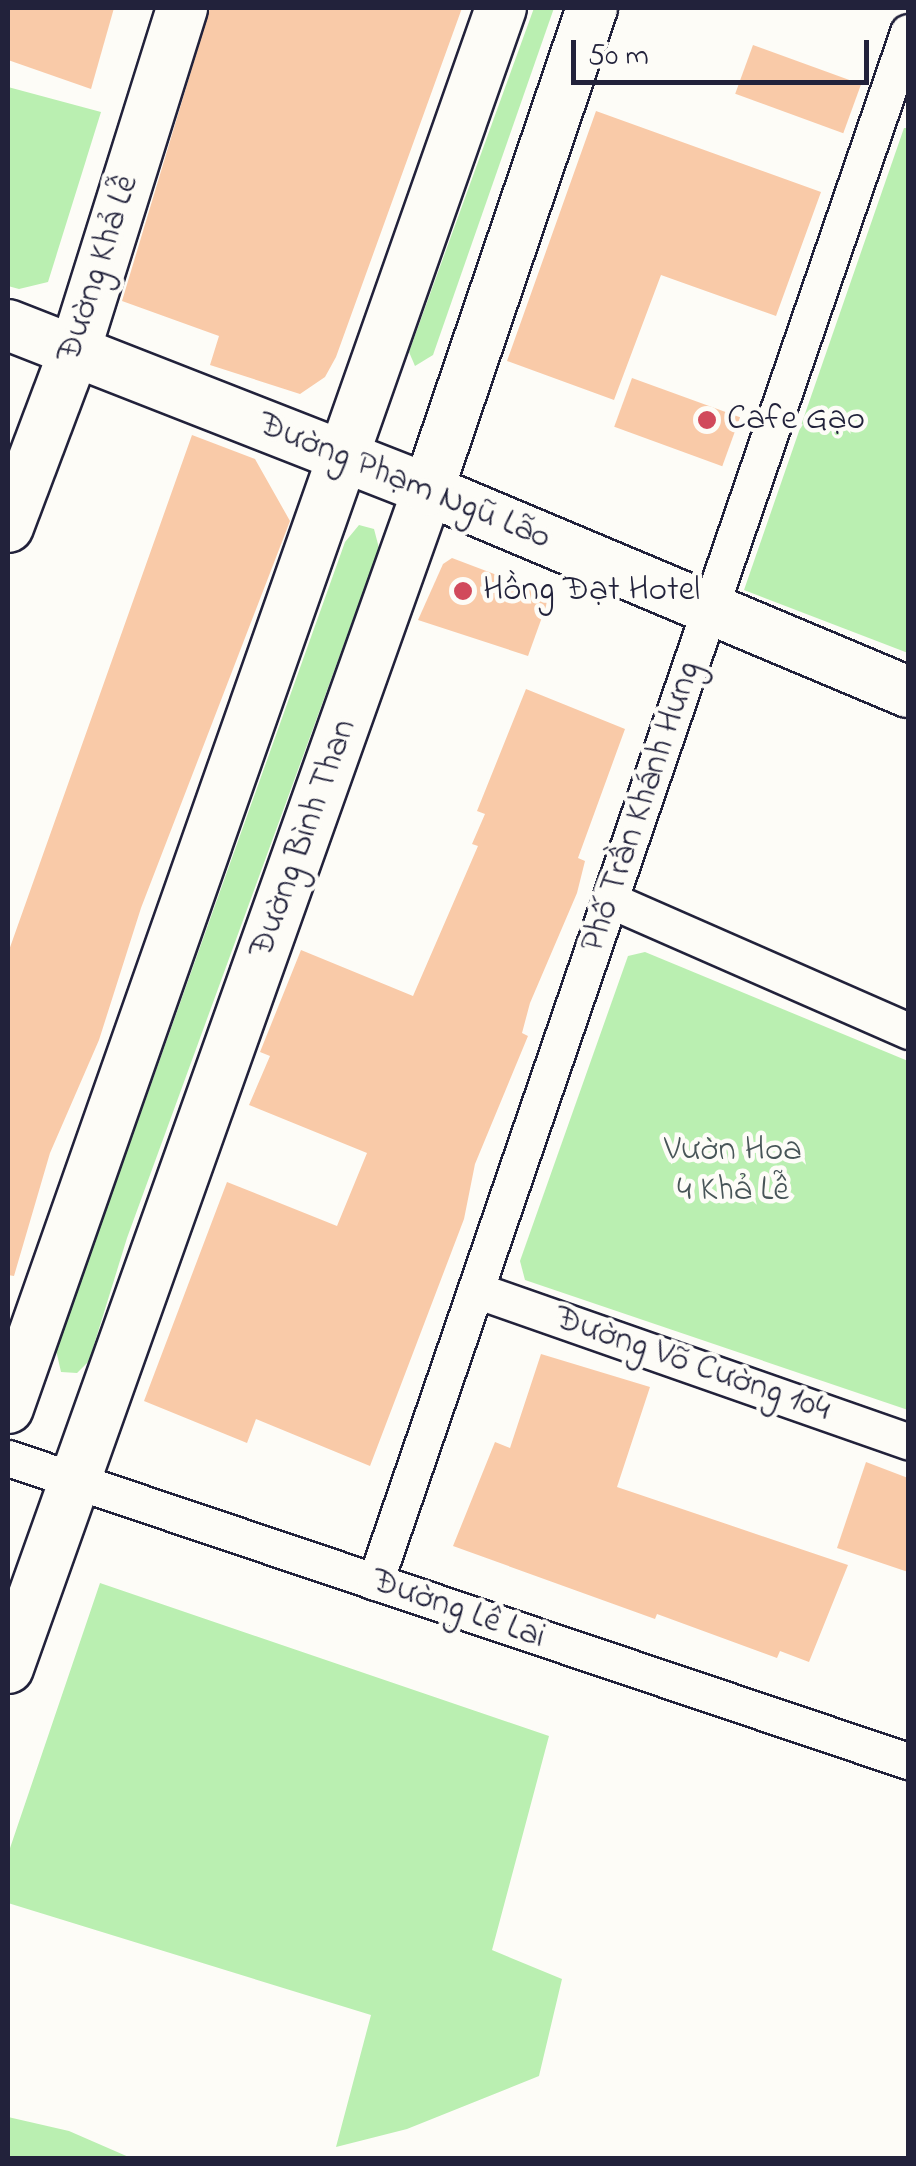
<!DOCTYPE html>
<html>
<head>
<meta charset="utf-8">
<style>
  body { margin:0 }
  #map { position:relative; width:916px; height:2166px; overflow:hidden; background:#fdfcf7; font-family:"Indie Flower",sans-serif }
  div>[style] { position:absolute }
  [style*='--x'] { left:calc(var(--x)*1px); top:calc(var(--y)*1px); width:calc(var(--w)*1px); rotate:calc(var(--a)*1deg) }
  .green>* { inset:0; background:#baefb1 }
  .building>* { inset:0; background:#f9caa8; transform-origin:0 0 }
  .roads { filter:drop-shadow(2px 0 #22223b) drop-shadow(-2px 0 #22223b) drop-shadow(0 2px #22223b) drop-shadow(0 -2px #22223b) }
  .street>* { height:35px; margin:-17.5px; padding:0 17.5px; transform-origin:17.5px; border-radius:17.5px; background:#fdfcf7 }
  .secondary>* { height:50px; margin:-25px; padding:0 25px; transform-origin:25px; border-radius:25px; background:#fdfcf7 }
  .dots>* { width:28px; height:28px; translate:-50% -50%; box-sizing:border-box; border:5px solid #fdfcf7; border-radius:50% }
  span { translate:-50% -50%; white-space:nowrap; text-align:center; line-height:1.15; -webkit-text-stroke:9px #fdfcf7; paint-order:stroke }
  .street-label { font-size:35px; color:#22223b }
  .poi-label { font-size:35px; color:#22223b }
  .left { translate:0 -50%; text-align:left }
  .park-label { font-size:35px; color:#485558 }
  .frame { position:absolute; inset:0; border:10px solid #22223b; pointer-events:none }
  .scale { position:absolute; left:571px; top:40px; width:298px; height:45px; box-sizing:border-box; border:5px solid #22223b; border-top:0; padding-left:12px; font-size:30px; line-height:35px; white-space:nowrap; color:#22223b; -webkit-text-stroke:8px #fdfcf7; paint-order:stroke }
</style>
</head>
<body>
<div id="map">
  <div class="green">
    <div style="clip-path:polygon(534px 8px,554px 8px,433px 355px,415px 366px,409px 352px)"></div>
    <div style="clip-path:polygon(8px 87px,101px 112px,48px 282px,19px 289px,8px 286px)"></div>
    <div style="clip-path:polygon(904px 128px,908px 128px,908px 653px,744px 590px)"></div>
    <div style="clip-path:polygon(359px 525px,374px 529px,379px 548px,127px 1238px,89px 1361px,77px 1373px,61px 1372px,56px 1350px,345px 542px)"></div>
    <div style="clip-path:polygon(645px 952px,908px 1061px,908px 1410px,525px 1280px,520px 1261px,628px 956px)"></div>
    <div style="clip-path:polygon(100px 1583px,549px 1736px,492px 1950px,562px 1979px,539px 2076px,407px 2129px,336px 2147px,371px 2015px,8px 1903px,8px 1854px)"></div>
    <div style="clip-path:polygon(8px 2117px,69px 2131px,131px 2158px,8px 2158px)"></div>
  </div>
  <div class="building">
    <div style="clip-path:polygon(8px 8px,114px 8px,91px 89px,8px 60px)"></div>
    <div style="clip-path:polygon(210px 8px,462px 8px,336px 357px,325px 377px,300px 394px,210px 365px,219px 336px,122px 301px)"></div>
    <div style="left:753px;top:45px;width:115px;height:52px;rotate:20deg"></div>
    <div style="clip-path:polygon(596px 111px,821px 192px,776px 316px,661px 275px,614px 400px,507px 361px)"></div>
    <div style="left:632px;top:378px;width:115px;height:52px;rotate:20deg"></div>
    <div style="clip-path:polygon(192px 435px,255px 459px,290px 521px,141px 908px,99px 1040px,50px 1153px,14px 1276px,8px 1275px,8px 953px)"></div>
    <div style="clip-path:polygon(452px 558px,550px 595px,528px 656px,418px 620px,443px 564px)"></div>
    <div style="clip-path:polygon(526px 689px,625px 729px,578px 858px,585px 861px,577px 893px,530px 1003px,522px 1033px,528px 1036px,475px 1164px,464px 1219px,370px 1466px,256px 1419px,247px 1443px,144px 1401px,227px 1182px,337px 1226px,367px 1153px,249px 1105px,270px 1056px,260px 1052px,301px 950px,413px 996px,478px 846px,472px 844px,485px 814px,477px 811px)"></div>
    <div style="clip-path:polygon(541px 1354px,650px 1387px,617px 1487px,848px 1565px,809px 1662px,780px 1651px,777px 1658px,657px 1614px,655px 1619px,453px 1546px,495px 1442px,510px 1448px)"></div>
    <div style="clip-path:polygon(866px 1462px,908px 1478px,908px 1572px,837px 1548px)"></div>
  </div>
  <div class="roads">
    <div class="street">
      <div style="--x:610;--y:900;--w:326;--a:23.7"></div>
      <div style="--x:476;--y:1290;--w:458;--a:19.3"></div>
      <div style="--x:8;--y:1458;--w:950;--a:18.61"></div>
      <div style="--x:375;--y:1582;--w:1639;--a:-71.02"></div>
    </div>
    <div class="secondary">
      <div style="--x:8;--y:325;--w:451;--a:21.4"></div>
      <div style="--x:428;--y:490;--w:521;--a:22.82"></div>
      <div style="--x:8;--y:527;--w:189;--a:-69.3"></div>
      <div style="--x:75;--y:350;--w:358;--a:-72.6"></div>
      <div style="--x:8;--y:1408;--w:1484;--a:-70.6"></div>
      <div style="--x:8;--y:1668;--w:1251;--a:-70.38"></div>
      <div style="--x:428;--y:490;--w:509;--a:-71.21"></div>
    </div>
  </div>
  <div class="dots">
    <div style="left:707px;top:420px;background:#d1495b"></div>
    <div style="left:463px;top:591px;background:#d1495b"></div>
  </div>
  <div class="street-label">
    <span style="left:99px;top:269px;rotate:-72deg">Đường Khả Lễ</span>
    <span style="left:404px;top:482px;rotate:22deg">Đường Phạm Ngũ Lão</span>
    <span style="left:642px;top:807px;rotate:-71deg">Phố Trần Khánh Hưng</span>
    <span style="left:304px;top:839px;rotate:-70deg">Đường Bình Than</span>
    <span style="left:692px;top:1365px;rotate:19deg">Đường Võ Cường 104</span>
    <span style="left:458px;top:1610px;rotate:19deg">Đường Lê Lai</span>
  </div>
  <div class="poi-label">
    <span class="left" style="left:727px;top:420px">Cafe Gạo</span>
    <span class="left" style="left:483px;top:591px">Hồng Đạt Hotel</span>
  </div>
  <div class="park-label">
    <span style="left:733px;top:1171px">Vườn Hoa<br>4 Khả Lễ</span>
  </div>
  <div class="frame"></div>
  <div class="scale">50 m</div>
</div>
</body>
</html>
